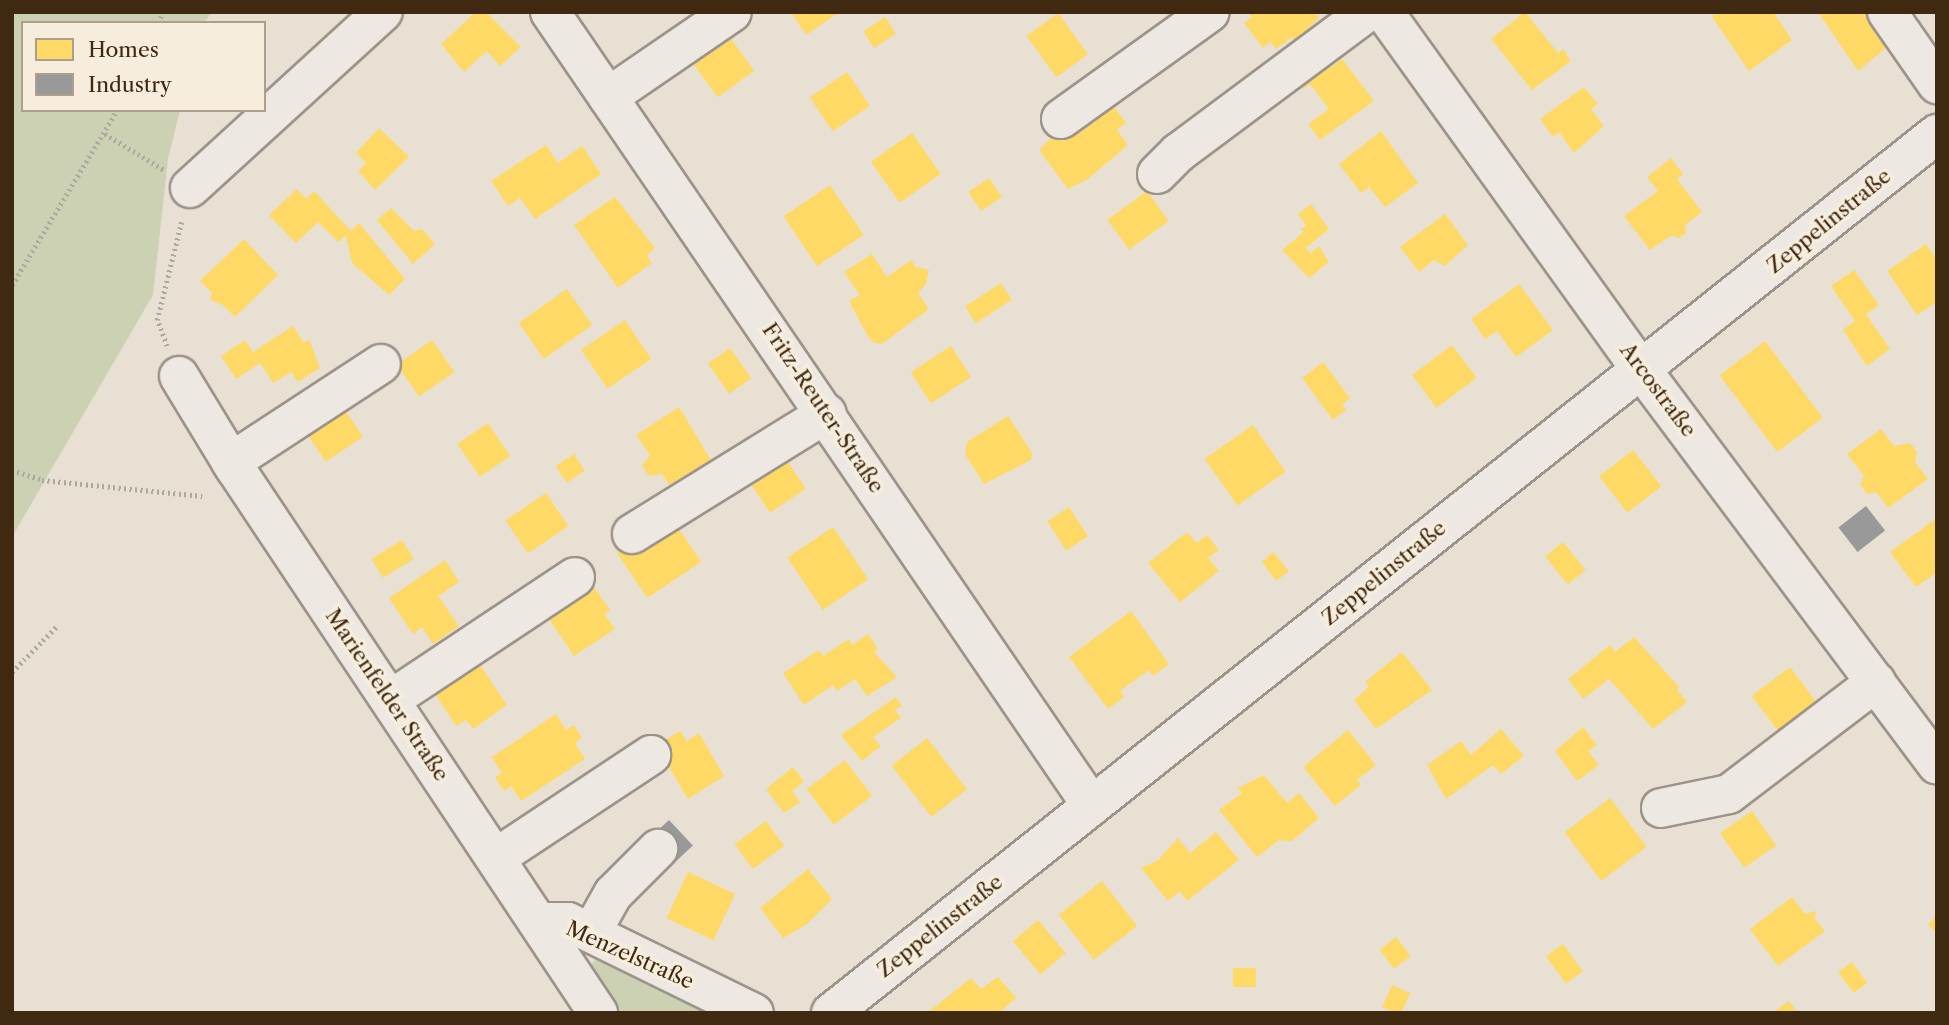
<!DOCTYPE html>
<html>
<head>
<meta charset="utf-8">
<style>
  body { margin:0 }
  #map { position:relative; width:1949px; height:1025px; overflow:hidden; background:#e8e0d3; font-family:"Libre Caslon Text",serif }
  div>[style] { position:absolute }
  [style*='--x'] { left:calc(var(--x)*1px); top:calc(var(--y)*1px); width:calc(var(--w)*1px); rotate:calc(var(--a)*1deg) }
  .green>* { inset:0; background:#cdd1b3 }
  .homes>* { inset:0; background:#ffd966; transform-origin:0 0 }
  .industry>* { inset:0; background:#999; transform-origin:0 0 }
  .path>* { height:4.5px; margin-top:-2.25px; transform-origin:0; background:repeating-linear-gradient(90deg,#aca79f 0 2px,transparent 0 5.5px) }
  .roads { filter:drop-shadow(2px 0 #9c948a) drop-shadow(-2px 0 #9c948a) drop-shadow(0 2px #9c948a) drop-shadow(0 -2px #9c948a) }
  .minor>* { height:38px; margin:-19px; padding:0 19px; transform-origin:19px; border-radius:19px; background:#ede9e2 }
  span { translate:-50% -50%; white-space:nowrap; text-align:center; line-height:1.15; -webkit-text-stroke:7px #f6eddd; paint-order:stroke }
  .street-label { font-size:21px; color:#402911 }
  .frame { position:absolute; inset:0; border:14px solid #402911; pointer-events:none }
  .legend { position:absolute; left:21px; top:21px; width:245px; height:91px; box-sizing:border-box; background:#f6eddd; border:2px solid #ad9f8b; margin:0; padding:9px 12px; list-style:none; font-size:21px; color:#402911 }
  .legend li { display:flex; align-items:center; gap:14px; height:35px }
  .legend b { width:35px; border:2px solid #ad9f8b }
</style>
</head>
<body>
<div id="map">
  <div class="green">
    <div style="clip-path:polygon(12px 12px,212px 12px,204px 23px,23px 23px,23px 110px,180px 110px,168px 159px,153px 295px,12px 537px)"></div>
    <div style="clip-path:polygon(603px 950px,727px 1013px,611px 1013px,585px 973px)"></div>
  </div>
  <div class="homes">
    <div style="clip-path:polygon(476px 12px,486px 12px,521px 47px,500px 66px,487px 51px,464px 72px,441px 44px)"></div>
    <div style="clip-path:polygon(791px 12px,840px 12px,806px 35px)"></div>
    <div style="clip-path:polygon(1248px 12px,1314px 12px,1319px 18px,1295px 41px,1292px 37px,1276px 49px,1270px 42px,1263px 48px,1244px 23px,1252px 17px)"></div>
    <div style="clip-path:polygon(1525px 12px,1558px 53px,1563px 49px,1571px 61px,1532px 90px,1491px 39px)"></div>
    <div style="clip-path:polygon(1719px 12px,1773px 12px,1792px 40px,1749px 71px,1712px 17px)"></div>
    <div style="clip-path:polygon(1818px 12px,1874px 12px,1892px 43px,1858px 71px)"></div>
    <div style="left:1058px;top:13px;width:51px;height:39px;rotate:54deg"></div>
    <div style="left:885px;top:17px;width:20px;height:26px;rotate:57deg"></div>
    <div style="left:726px;top:32px;width:48px;height:45px;rotate:54deg"></div>
    <div style="clip-path:polygon(1322px 56px,1330px 68px,1342px 59px,1374px 101px,1320px 140px,1308px 124px,1329px 109px,1310px 84px,1303px 89px,1293px 77px)"></div>
    <div style="left:847px;top:72px;width:41px;height:45px;rotate:56deg"></div>
    <div style="clip-path:polygon(1584px 87px,1598px 104px,1591px 109px,1604px 126px,1574px 153px,1559px 132px,1553px 137px,1540px 119px)"></div>
    <div style="clip-path:polygon(1113px 105px,1126px 123px,1117px 130px,1128px 145px,1088px 179px,1068px 189px,1039px 150px,1058px 131px)"></div>
    <div style="clip-path:polygon(379px 128px,409px 157px,375px 190px,358px 171px,366px 163px,356px 153px)"></div>
    <div style="clip-path:polygon(1381px 131px,1418px 183px,1385px 207px,1369px 187px,1361px 193px,1339px 164px)"></div>
    <div style="left:912px;top:133px;width:50px;height:50px;rotate:55deg"></div>
    <div style="clip-path:polygon(546px 145px,558px 163px,582px 146px,601px 174px,535px 219px,520px 198px,508px 206px,491px 181px)"></div>
    <div style="clip-path:polygon(1671px 158px,1683px 174px,1677px 179px,1702px 212px,1685px 225px,1686px 233px,1679px 238px,1672px 235px,1650px 250px,1624px 216px,1658px 191px,1647px 177px)"></div>
    <div style="left:989px;top:178px;width:23px;height:25px;rotate:56deg"></div>
    <div style="left:830px;top:185px;width:60px;height:56px;rotate:56deg"></div>
    <div style="clip-path:polygon(297px 189px,306px 199px,314px 191px,351px 231px,359px 223px,405px 279px,389px 295px,352px 263px,346px 236px,338px 242px,318px 222px,296px 243px,269px 215px)"></div>
    <div style="left:1147px;top:191px;width:37px;height:49px;rotate:54deg"></div>
    <div style="clip-path:polygon(615px 197px,655px 248px,647px 255px,652px 263px,618px 288px,574px 225px)"></div>
    <div style="clip-path:polygon(1311px 204px,1329px 229px,1306px 248px,1310px 254px,1319px 246px,1329px 262px,1309px 278px,1282px 250px,1304px 232px,1301px 229px,1306px 225px,1298px 214px)"></div>
    <div style="clip-path:polygon(391px 208px,414px 231px,422px 229px,435px 244px,413px 264px,377px 220px)"></div>
    <div style="clip-path:polygon(1445px 214px,1468px 245px,1445px 266px,1434px 260px,1419px 272px,1400px 247px)"></div>
    <div style="clip-path:polygon(244px 239px,278px 275px,235px 317px,223px 305px,210px 300px,212px 293px,200px 281px)"></div>
    <div style="clip-path:polygon(1926px 244px,1937px 260px,1937px 302px,1917px 315px,1887px 271px)"></div>
    <div style="clip-path:polygon(872px 254px,887px 277px,911px 260px,916px 267px,929px 270px,926px 284px,918px 293px,929px 309px,882px 344px,872px 342px,866px 333px,849px 301px,860px 295px,844px 272px)"></div>
    <div style="clip-path:polygon(1854px 270px,1879px 305px,1866px 314px,1890px 349px,1867px 366px,1843px 330px,1855px 321px,1831px 286px)"></div>
    <div style="left:1001px;top:283px;width:20px;height:43px;rotate:57deg"></div>
    <div style="clip-path:polygon(1519px 284px,1553px 330px,1516px 357px,1497px 331px,1485px 339px,1471px 319px)"></div>
    <div style="left:567px;top:289px;width:44px;height:59px;rotate:55deg"></div>
    <div style="left:625px;top:320px;width:47px;height:53px;rotate:56deg"></div>
    <div style="clip-path:polygon(293px 326px,304px 343px,309px 339px,320px 368px,298px 382px,291px 372px,273px 383px,260px 363px,236px 379px,221px 356px,245px 340px,253px 352px)"></div>
    <div style="left:432px;top:340px;width:39px;height:43px;rotate:55deg"></div>
    <div style="left:1765px;top:341px;width:96px;height:57px;rotate:53deg"></div>
    <div style="left:1452px;top:345px;width:41px;height:50px;rotate:53deg"></div>
    <div style="left:951px;top:346px;width:37px;height:48px;rotate:57deg"></div>
    <div style="left:730px;top:348px;width:37px;height:27px;rotate:55deg"></div>
    <div style="clip-path:polygon(1323px 362px,1350px 398px,1342px 405px,1346px 410px,1333px 420px,1302px 378px)"></div>
    <div style="left:339px;top:401px;width:43px;height:45px;rotate:56deg"></div>
    <div style="clip-path:polygon(679px 407px,717px 470px,694px 485px,687px 474px,669px 485px,662px 474px,649px 476px,642px 466px,650px 455px,636px 435px)"></div>
    <div style="clip-path:polygon(1008px 416px,1032px 453px,1031px 460px,984px 484px,965px 454px,967px 442px)"></div>
    <div style="left:488px;top:423px;width:40px;height:37px;rotate:56deg"></div>
    <div style="left:1253px;top:425px;width:57px;height:59px;rotate:55deg"></div>
    <div style="clip-path:polygon(1881px 429px,1894px 446px,1910px 443px,1917px 452px,1915px 462px,1928px 479px,1888px 508px,1876px 492px,1867px 494px,1860px 484px,1864px 476px,1847px 454px)"></div>
    <div style="left:779px;top:449px;width:48px;height:43px;rotate:56deg"></div>
    <div style="left:1633px;top:450px;width:46px;height:43px;rotate:52deg"></div>
    <div style="left:574px;top:454px;width:20px;height:22px;rotate:57deg"></div>
    <div style="left:546px;top:493px;width:40px;height:49px;rotate:56deg"></div>
    <div style="left:1069px;top:507px;width:35px;height:26px;rotate:57deg"></div>
    <div style="left:671px;top:517px;width:54px;height:65px;rotate:56deg"></div>
    <div style="clip-path:polygon(1937px 518px,1937px 572px,1916px 587px,1890px 552px)"></div>
    <div style="left:833px;top:527px;width:63px;height:55px;rotate:56deg"></div>
    <div style="clip-path:polygon(1187px 532px,1197px 543px,1207px 535px,1219px 550px,1208px 558px,1219px 571px,1180px 602px,1148px 563px)"></div>
    <div style="left:402px;top:540px;width:22px;height:36px;rotate:58deg"></div>
    <div style="left:1563px;top:542px;width:36px;height:23px;rotate:51deg"></div>
    <div style="clip-path:polygon(1273px 552px,1289px 571px,1276px 581px,1262px 562px)"></div>
    <div style="clip-path:polygon(445px 560px,459px 582px,438px 596px,459px 626px,433px 644px,422px 627px,413px 634px,389px 598px)"></div>
    <div style="clip-path:polygon(593px 586px,610px 610px,604px 614px,615px 629px,574px 656px,547px 616px)"></div>
    <div style="clip-path:polygon(1131px 611px,1169px 664px,1153px 676px,1149px 670px,1120px 691px,1124px 697px,1108px 709px,1069px 657px)"></div>
    <div style="clip-path:polygon(868px 634px,878px 649px,874px 652px,897px 677px,867px 696px,855px 679px,837px 691px,833px 685px,804px 705px,783px 673px,819px 650px,823px 656px,849px 639px,852px 645px)"></div>
    <div style="clip-path:polygon(1634px 637px,1680px 688px,1677px 690px,1687px 702px,1653px 729px,1609px 679px,1583px 699px,1568px 679px,1610px 645px,1615px 652px)"></div>
    <div style="clip-path:polygon(1402px 652px,1432px 690px,1376px 729px,1354px 700px,1369px 687px,1365px 682px)"></div>
    <div style="clip-path:polygon(472px 653px,507px 705px,473px 729px,466px 720px,456px 726px,428px 683px)"></div>
    <div style="left:1790px;top:667px;width:45px;height:48px;rotate:53deg"></div>
    <div style="clip-path:polygon(896px 697px,902px 706px,895px 710px,901px 718px,873px 737px,881px 746px,862px 761px,841px 735px)"></div>
    <div style="clip-path:polygon(556px 714px,566px 730px,574px 725px,582px 738px,575px 743px,585px 759px,521px 801px,511px 786px,504px 791px,495px 777px,502px 773px,492px 757px)"></div>
    <div style="clip-path:polygon(1583px 727px,1597px 745px,1588px 751px,1599px 765px,1577px 781px,1555px 751px)"></div>
    <div style="clip-path:polygon(1501px 729px,1524px 756px,1501px 774px,1493px 765px,1446px 799px,1427px 765px,1461px 741px,1471px 755px)"></div>
    <div style="clip-path:polygon(1348px 730px,1376px 765px,1357px 780px,1361px 785px,1335px 806px,1303px 767px)"></div>
    <div style="clip-path:polygon(680px 731px,687px 741px,699px 733px,724px 776px,688px 799px,664px 759px,648px 751px)"></div>
    <div style="left:927px;top:738px;width:65px;height:45px;rotate:52deg"></div>
    <div style="left:845px;top:760px;width:45px;height:48px;rotate:53deg"></div>
    <div style="clip-path:polygon(793px 767px,804px 781px,792px 791px,800px 802px,784px 813px,766px 789px)"></div>
    <div style="clip-path:polygon(1264px 775px,1287px 803px,1299px 793px,1319px 818px,1292px 841px,1279px 840px,1257px 857px,1219px 810px,1242px 793px,1237px 788px)"></div>
    <div style="left:1610px;top:798px;width:61px;height:57px;rotate:53deg"></div>
    <div style="left:1752px;top:811px;width:42px;height:39px;rotate:55deg"></div>
    <div style="left:766px;top:821px;width:31px;height:39px;rotate:54deg"></div>
    <div style="clip-path:polygon(1216px 832px,1239px 860px,1187px 901px,1180px 891px,1168px 901px,1141px 868px,1158px 860px,1178px 838px,1190px 853px)"></div>
    <div style="clip-path:polygon(808px 869px,832px 899px,807px 924px,783px 938px,760px 908px)"></div>
    <div style="left:688px;top:872px;width:52px;height:51px;rotate:25deg"></div>
    <div style="left:1102px;top:881px;width:57px;height:55px;rotate:52deg"></div>
    <div style="clip-path:polygon(1792px 897px,1805px 914px,1816px 911px,1815px 919px,1825px 931px,1778px 966px,1750px 929px)"></div>
    <div style="clip-path:polygon(1937px 914px,1937px 933px,1928px 925px)"></div>
    <div style="left:1038px;top:920px;width:43px;height:33px;rotate:50deg"></div>
    <div style="left:1396px;top:937px;width:24px;height:21px;rotate:52deg"></div>
    <div style="left:1563px;top:944px;width:34px;height:21px;rotate:54deg"></div>
    <div style="left:1852px;top:962px;width:26px;height:17px;rotate:54deg"></div>
    <div style="left:1233px;top:968px;width:23px;height:19px"></div>
    <div style="clip-path:polygon(998px 977px,1016px 998px,999px 1013px,927px 1013px,971px 978px,981px 989px)"></div>
    <div style="left:1392px;top:985px;width:20px;height:24px;rotate:24deg"></div>
    <div style="clip-path:polygon(1789px 1001px,1798px 1013px,1772px 1013px)"></div>
  </div>
  <div class="industry">
    <div style="left:1866px;top:506px;width:31px;height:35px;rotate:52deg"></div>
    <div style="left:669px;top:820px;width:35px;height:28px;rotate:47deg"></div>
  </div>
  <div class="path">
    <div style="--x:158;--y:23;--w:12;--a:-66"></div>
    <div style="--x:105;--y:134;--w:69;--a:31.4"></div>
    <div style="--x:12;--y:285;--w:204;--a:-59"></div>
    <div style="--x:167;--y:346;--w:28;--a:-111"></div>
    <div style="--x:157;--y:320;--w:103;--a:-76"></div>
    <div style="--x:12;--y:470;--w:32;--a:18"></div>
    <div style="--x:42;--y:480;--w:161;--a:5.7"></div>
    <div style="--x:12;--y:672;--w:66;--a:-45.6"></div>
  </div>
  <div class="roads">
    <div class="minor">
      <div style="--x:550;--y:12;--w:961;--a:55.68"></div>
      <div style="--x:1384;--y:12;--w:440;--a:54.3"></div>
      <div style="--x:1641;--y:369;--w:494;--a:53.2"></div>
      <div style="--x:1887;--y:12;--w:88;--a:55.2"></div>
      <div style="--x:608;--y:97;--w:150;--a:-34.4"></div>
      <div style="--x:1061;--y:119;--w:183;--a:-35.7"></div>
      <div style="--x:1157;--y:174;--w:30;--a:-45"></div>
      <div style="--x:1178;--y:153;--w:236;--a:-36.7"></div>
      <div style="--x:190;--y:188;--w:261;--a:-42.4"></div>
      <div style="--x:179;--y:376;--w:108;--a:58.7"></div>
      <div style="--x:235;--y:468;--w:655;--a:56.33"></div>
      <div style="--x:231;--y:462;--w:179;--a:-33.2"></div>
      <div style="--x:632;--y:534;--w:229;--a:-31.8"></div>
      <div style="--x:390;--y:700;--w:222;--a:-33.6"></div>
      <div style="--x:1661;--y:808;--w:69;--a:-11.6"></div>
      <div style="--x:1729;--y:794;--w:185;--a:-37.3"></div>
      <div style="--x:497;--y:857;--w:185;--a:-33.5"></div>
      <div style="--x:541;--y:922;--w:27;--a:0"></div>
      <div style="--x:568;--y:922;--w:207;--a:26.1"></div>
      <div style="--x:591;--y:933;--w:45;--a:-60.6"></div>
      <div style="--x:613;--y:894;--w:64;--a:-45"></div>
      <div style="--x:831;--y:1013;--w:1413;--a:-38.48"></div>
    </div>
  </div>
  <div class="street-label">
    <span style="left:1829px;top:221px;rotate:-39deg">Zeppelinstraße</span>
    <span style="left:1658px;top:390px;rotate:53deg">Arcostraße</span>
    <span style="left:823px;top:408px;rotate:56deg">Fritz-Reuter-Straße</span>
    <span style="left:1384px;top:573px;rotate:-39deg">Zeppelinstraße</span>
    <span style="left:387px;top:695px;rotate:56deg">Marienfelder Straße</span>
    <span style="left:940px;top:926px;rotate:-38deg">Zeppelinstraße</span>
    <span style="left:630px;top:955px;rotate:24deg">Menzelstraße</span>
  </div>
  <div class="frame"></div>
  <ul class="legend">
  <li><b style="height:19px;background:#ffd966"></b>Homes</li>
  <li><b style="height:19px;background:#999"></b>Industry</li>
  </ul>
</div>
</body>
</html>
